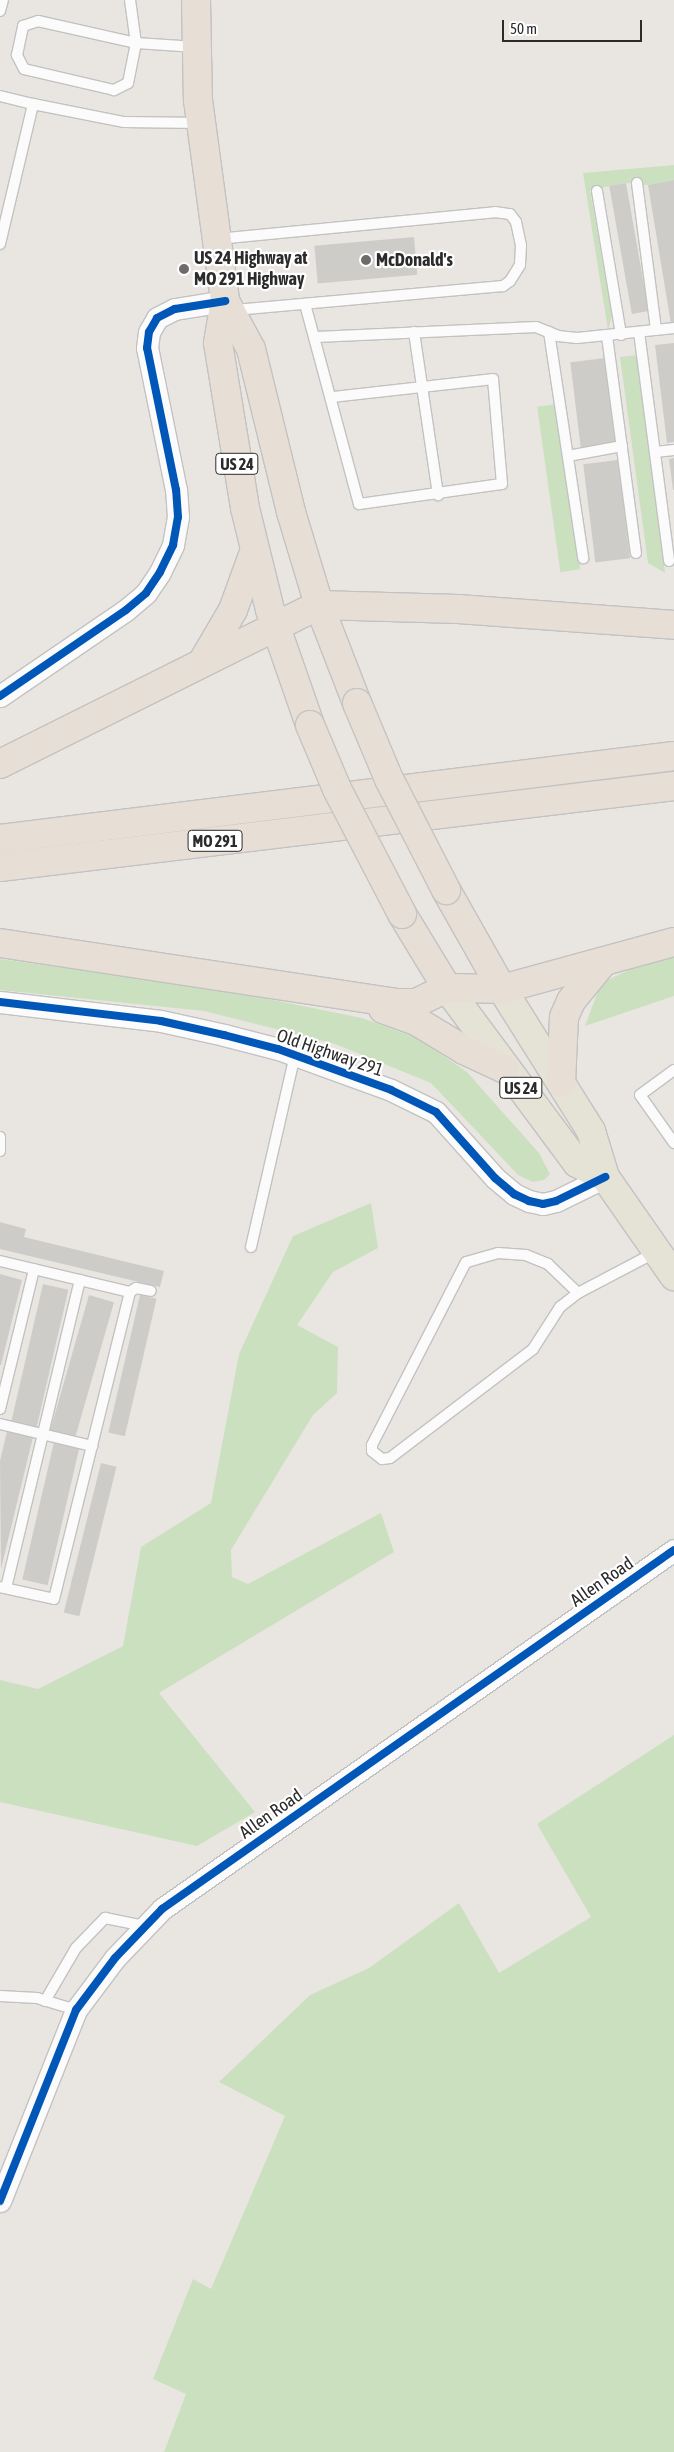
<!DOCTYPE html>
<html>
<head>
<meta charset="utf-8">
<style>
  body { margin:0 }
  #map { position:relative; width:674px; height:2452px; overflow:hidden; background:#e9e6e2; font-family:"Asap Condensed",sans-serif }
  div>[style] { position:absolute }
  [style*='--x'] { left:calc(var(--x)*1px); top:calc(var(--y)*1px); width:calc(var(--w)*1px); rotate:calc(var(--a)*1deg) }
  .green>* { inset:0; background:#cbe0bf; transform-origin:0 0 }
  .building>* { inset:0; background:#ceccc9; transform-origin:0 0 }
  .roads { filter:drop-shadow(1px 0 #c3c2c2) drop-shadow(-1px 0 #c3c2c2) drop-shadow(0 1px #c3c2c2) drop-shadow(0 -1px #c3c2c2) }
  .lane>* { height:10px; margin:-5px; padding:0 5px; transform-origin:5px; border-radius:5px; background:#fcfbfb }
  .street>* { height:21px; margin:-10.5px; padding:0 10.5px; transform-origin:10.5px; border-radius:10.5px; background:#fcfbfb }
  .primary>* { height:28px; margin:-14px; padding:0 14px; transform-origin:14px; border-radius:14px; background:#e5e2d6 }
  .highway>* { height:28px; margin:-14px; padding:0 14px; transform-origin:14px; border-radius:14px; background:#e7ded6 }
  .bridges { filter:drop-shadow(1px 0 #c5c4c2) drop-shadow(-1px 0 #c5c4c2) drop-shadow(0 1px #c5c4c2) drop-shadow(0 -1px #c5c4c2) }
  .highway-bridge>* { height:28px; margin:-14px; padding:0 14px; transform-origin:14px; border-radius:14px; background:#e7ded6 }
  .cycleway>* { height:8px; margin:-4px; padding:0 4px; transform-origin:4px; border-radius:4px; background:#0057b8 }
  .dots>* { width:14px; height:14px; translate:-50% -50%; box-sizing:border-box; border:2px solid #fff; border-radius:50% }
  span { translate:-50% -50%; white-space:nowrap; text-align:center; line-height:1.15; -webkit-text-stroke:4.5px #fff; paint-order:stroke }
  .shield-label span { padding:1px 4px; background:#fff; border:1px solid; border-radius:4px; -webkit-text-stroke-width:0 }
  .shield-label { font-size:16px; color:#2b2b2b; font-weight:700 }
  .poi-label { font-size:18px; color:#2b2b2b; font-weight:700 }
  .left { translate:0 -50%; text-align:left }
  .street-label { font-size:18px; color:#2b2b2b }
  .scale { position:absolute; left:502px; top:20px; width:140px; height:22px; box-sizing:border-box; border:2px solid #2b2b2b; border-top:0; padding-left:6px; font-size:15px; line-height:18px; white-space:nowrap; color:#2b2b2b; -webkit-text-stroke:4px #fff; paint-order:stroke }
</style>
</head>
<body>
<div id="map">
  <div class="green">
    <div style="clip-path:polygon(674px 165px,674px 180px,648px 185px,626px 183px,590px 190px,612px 316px,608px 330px,583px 173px)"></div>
    <div style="clip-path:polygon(638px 355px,665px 573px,648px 563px,620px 357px)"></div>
    <div style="left:557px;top:404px;width:167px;height:20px;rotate:82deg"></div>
    <div style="clip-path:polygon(674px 957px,674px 996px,585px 1026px,601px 983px,631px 969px)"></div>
    <div style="clip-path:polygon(0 959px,218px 989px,362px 1018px,417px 1038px,467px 1072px,539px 1153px,550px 1174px,544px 1180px,533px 1182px,518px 1175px,431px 1083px,335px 1044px,204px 1011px,0 990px)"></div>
    <div style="clip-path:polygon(371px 1203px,378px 1248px,333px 1272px,297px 1325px,338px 1347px,337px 1393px,313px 1415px,231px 1550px,232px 1577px,248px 1584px,381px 1513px,394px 1552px,159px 1693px,255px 1812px,197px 1846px,0 1802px,0 1680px,38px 1689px,123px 1646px,141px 1547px,211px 1503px,239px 1354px,293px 1236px)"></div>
    <div style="clip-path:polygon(674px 1735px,674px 2452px,164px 2452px,186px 2394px,153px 2379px,193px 2279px,211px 2289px,285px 2116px,219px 2082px,310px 1995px,369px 1968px,459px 1903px,499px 1973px,591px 1917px,537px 1824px)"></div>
  </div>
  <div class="building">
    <div style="clip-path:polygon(674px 180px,674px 324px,671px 324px,648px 185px)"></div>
    <div style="left:626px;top:183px;width:130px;height:17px;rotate:80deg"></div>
    <div style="left:414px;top:237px;width:38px;height:100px;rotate:85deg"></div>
    <div style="clip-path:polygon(674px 343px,674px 442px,667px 443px,655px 345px)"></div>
    <div style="left:605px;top:358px;width:87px;height:35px;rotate:83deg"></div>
    <div style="clip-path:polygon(674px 458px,674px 490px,673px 490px,669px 459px)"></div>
    <div style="left:618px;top:460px;width:99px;height:35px;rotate:83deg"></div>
    <div style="clip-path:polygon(0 1222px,26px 1229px,24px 1237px,164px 1271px,160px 1287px,0 1249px)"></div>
    <div style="clip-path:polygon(0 1274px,22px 1280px,1px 1365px,0 1365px)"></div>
    <div style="left:43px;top:1284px;width:26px;height:141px;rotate:13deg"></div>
    <div style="left:89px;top:1295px;width:26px;height:142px;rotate:16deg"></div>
    <div style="left:140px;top:1295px;width:17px;height:141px;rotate:13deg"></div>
    <div style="clip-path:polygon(7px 1431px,33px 1437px,1px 1569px,0 1461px)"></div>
    <div style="left:54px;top:1442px;width:26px;height:141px;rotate:13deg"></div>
    <div style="left:101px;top:1463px;width:16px;height:154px;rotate:14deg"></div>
  </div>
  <div class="roads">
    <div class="lane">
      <div style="--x:130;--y:0;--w:43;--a:82.1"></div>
      <div style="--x:136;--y:43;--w:41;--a:101.3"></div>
      <div style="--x:128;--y:83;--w:16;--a:153"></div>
      <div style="--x:114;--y:90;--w:92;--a:-166.9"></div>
      <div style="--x:24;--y:69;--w:16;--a:-117"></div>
      <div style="--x:17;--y:55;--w:30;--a:-78"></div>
      <div style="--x:23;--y:26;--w:16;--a:-18"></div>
      <div style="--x:38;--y:21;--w:100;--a:12.7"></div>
      <div style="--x:136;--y:43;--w:60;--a:3.8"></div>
      <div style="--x:0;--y:11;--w:11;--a:-75"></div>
      <div style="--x:0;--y:96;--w:34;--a:14"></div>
      <div style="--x:637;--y:183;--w:148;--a:82.6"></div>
      <div style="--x:597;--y:191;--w:146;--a:80.5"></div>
      <div style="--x:217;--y:239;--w:279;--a:-5.5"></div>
      <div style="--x:495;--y:212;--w:15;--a:8"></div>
      <div style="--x:510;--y:214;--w:10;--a:53"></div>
      <div style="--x:516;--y:222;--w:24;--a:78"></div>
      <div style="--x:521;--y:245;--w:20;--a:93"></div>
      <div style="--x:520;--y:265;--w:19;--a:122"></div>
      <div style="--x:510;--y:281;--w:9;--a:144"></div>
      <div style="--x:503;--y:286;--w:272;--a:174.9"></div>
      <div style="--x:0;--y:244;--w:144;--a:-76.7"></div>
      <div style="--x:33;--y:104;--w:93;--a:11.2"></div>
      <div style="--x:124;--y:122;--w:76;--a:0.8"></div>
      <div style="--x:305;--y:304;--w:207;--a:74.9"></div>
      <div style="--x:359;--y:504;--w:144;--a:-8"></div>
      <div style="--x:502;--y:484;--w:105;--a:-94.9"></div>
      <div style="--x:493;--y:379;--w:162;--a:173.6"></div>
      <div style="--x:414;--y:332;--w:165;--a:81.6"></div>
      <div style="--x:549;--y:332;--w:229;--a:81.4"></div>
      <div style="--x:639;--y:332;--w:231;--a:82.5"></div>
      <div style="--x:607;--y:336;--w:219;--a:82.4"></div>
      <div style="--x:316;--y:337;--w:220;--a:-2.6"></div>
      <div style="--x:536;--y:327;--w:24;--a:22"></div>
      <div style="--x:558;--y:336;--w:19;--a:6"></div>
      <div style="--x:577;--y:338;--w:98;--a:-5.9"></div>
      <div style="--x:655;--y:452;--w:19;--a:-6"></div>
      <div style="--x:568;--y:456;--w:55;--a:-10.5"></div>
      <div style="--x:674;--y:1070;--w:42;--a:143.7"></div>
      <div style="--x:640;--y:1095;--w:59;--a:54.7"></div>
      <div style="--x:0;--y:1137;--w:14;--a:90"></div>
      <div style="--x:251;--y:1247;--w:197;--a:-77.1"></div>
      <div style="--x:0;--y:1261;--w:134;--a:13.4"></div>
      <div style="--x:130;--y:1292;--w:7;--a:-34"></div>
      <div style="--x:136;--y:1288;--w:15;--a:11"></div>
      <div style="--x:578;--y:1293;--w:42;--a:-136"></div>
      <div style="--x:548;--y:1264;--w:24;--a:-158"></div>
      <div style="--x:526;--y:1255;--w:28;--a:-176"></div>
      <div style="--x:498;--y:1253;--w:33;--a:164"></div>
      <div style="--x:466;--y:1262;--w:206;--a:117.2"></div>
      <div style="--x:372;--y:1445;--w:6;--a:90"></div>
      <div style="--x:372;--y:1451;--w:13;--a:39"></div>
      <div style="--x:382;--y:1459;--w:8;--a:-7"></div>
      <div style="--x:390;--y:1458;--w:180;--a:-37.3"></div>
      <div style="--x:533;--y:1349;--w:50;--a:-57.3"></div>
      <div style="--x:560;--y:1307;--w:23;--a:-38"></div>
      <div style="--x:578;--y:1293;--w:88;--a:-27.7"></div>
      <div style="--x:0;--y:1409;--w:144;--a:-76.3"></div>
      <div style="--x:0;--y:1424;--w:95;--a:13.4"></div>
      <div style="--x:0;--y:1587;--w:55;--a:12.5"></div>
      <div style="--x:54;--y:1599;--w:316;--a:-76.1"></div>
      <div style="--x:6;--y:1588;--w:317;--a:-76.5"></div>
      <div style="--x:0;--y:1996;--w:37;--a:3"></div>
      <div style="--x:37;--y:1998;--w:41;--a:17.1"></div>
      <div style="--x:45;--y:2001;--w:61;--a:-59.7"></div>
      <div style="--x:76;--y:1948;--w:42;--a:-46"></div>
      <div style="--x:105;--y:1918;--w:41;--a:11.3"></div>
    </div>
    <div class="street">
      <div style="--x:0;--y:696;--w:153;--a:-34.3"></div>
      <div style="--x:126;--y:610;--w:26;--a:-40"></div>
      <div style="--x:146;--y:593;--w:25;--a:-56"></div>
      <div style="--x:160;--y:572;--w:30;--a:-64"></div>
      <div style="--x:173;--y:545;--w:28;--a:-80"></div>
      <div style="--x:178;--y:517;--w:27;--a:-94"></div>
      <div style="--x:176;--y:490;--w:145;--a:-101.5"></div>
      <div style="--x:147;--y:348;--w:16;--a:-83"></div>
      <div style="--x:149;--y:332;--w:16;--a:-60"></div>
      <div style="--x:157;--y:318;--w:20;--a:-27"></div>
      <div style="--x:175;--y:309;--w:51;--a:-9.1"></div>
      <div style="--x:0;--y:1002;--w:162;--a:6.7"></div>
      <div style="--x:161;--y:1021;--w:65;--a:12.5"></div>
      <div style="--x:224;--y:1035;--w:56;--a:14.5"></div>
      <div style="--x:278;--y:1049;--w:120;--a:19.9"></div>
      <div style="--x:391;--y:1090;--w:50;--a:26.1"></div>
      <div style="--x:436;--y:1112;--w:89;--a:48.2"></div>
      <div style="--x:495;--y:1178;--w:25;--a:40"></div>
      <div style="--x:514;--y:1194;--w:17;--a:25"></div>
      <div style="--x:529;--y:1201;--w:14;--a:12"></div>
      <div style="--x:543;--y:1204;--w:13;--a:-13"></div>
      <div style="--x:556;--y:1201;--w:55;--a:-26.1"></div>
      <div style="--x:0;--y:2201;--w:206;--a:-68.3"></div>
      <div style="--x:76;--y:2010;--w:65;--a:-53.1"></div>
      <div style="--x:115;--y:1958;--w:68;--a:-46.2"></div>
      <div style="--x:162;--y:1909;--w:625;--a:-35.04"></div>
    </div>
    <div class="primary">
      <div style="--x:447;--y:988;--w:218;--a:53.4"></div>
      <div style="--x:577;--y:1163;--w:31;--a:27"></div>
      <div style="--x:502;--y:989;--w:168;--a:57.9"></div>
      <div style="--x:591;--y:1131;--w:48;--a:73.1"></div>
      <div style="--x:605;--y:1177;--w:121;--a:55.1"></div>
    </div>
    <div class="highway">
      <div style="--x:196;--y:0;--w:100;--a:88.9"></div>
      <div style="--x:198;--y:100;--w:203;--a:82.3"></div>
      <div style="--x:225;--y:301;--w:55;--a:61.6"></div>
      <div style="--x:251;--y:349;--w:168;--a:76.2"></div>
      <div style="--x:291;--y:512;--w:97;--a:73.2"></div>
      <div style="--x:319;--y:605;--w:105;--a:68.8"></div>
      <div style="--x:225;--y:301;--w:43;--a:99.5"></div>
      <div style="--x:218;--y:343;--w:167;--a:80.7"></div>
      <div style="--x:245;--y:508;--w:105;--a:76.2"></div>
      <div style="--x:270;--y:610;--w:122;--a:70.8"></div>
      <div style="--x:203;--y:661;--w:59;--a:-59.5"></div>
      <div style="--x:233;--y:610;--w:62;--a:-70.1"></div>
      <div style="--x:0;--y:764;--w:356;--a:-26.5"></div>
      <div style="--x:319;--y:605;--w:139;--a:1.6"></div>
      <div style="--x:458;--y:609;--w:217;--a:4.2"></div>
      <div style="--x:0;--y:839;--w:679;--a:-7.02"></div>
      <div style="--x:0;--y:867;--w:679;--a:-6.85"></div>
      <div style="--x:446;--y:890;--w:114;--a:60.5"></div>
      <div style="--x:402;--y:914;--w:87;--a:58.7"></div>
      <div style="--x:0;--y:943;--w:402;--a:8.6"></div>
      <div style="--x:397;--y:1003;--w:19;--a:0"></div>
      <div style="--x:416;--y:1003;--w:34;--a:-26"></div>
      <div style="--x:447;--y:988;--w:55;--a:1"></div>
      <div style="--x:502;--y:989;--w:178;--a:-15.3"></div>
      <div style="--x:383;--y:1009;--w:37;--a:20"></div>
      <div style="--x:418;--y:1022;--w:54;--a:31.3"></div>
      <div style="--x:464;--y:1050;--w:45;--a:24.9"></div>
      <div style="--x:561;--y:1083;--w:66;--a:-87.4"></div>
      <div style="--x:564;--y:1017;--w:17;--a:-66"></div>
      <div style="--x:571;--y:1001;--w:50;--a:-50.6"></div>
    </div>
  </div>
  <div class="bridges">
    <div class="highway-bridge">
      <div style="--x:357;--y:703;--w:82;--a:67.2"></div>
      <div style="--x:389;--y:779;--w:125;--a:62.8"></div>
      <div style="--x:310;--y:725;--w:69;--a:67.1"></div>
      <div style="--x:337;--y:789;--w:141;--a:62.5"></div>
    </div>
  </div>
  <div class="cycleway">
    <div style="--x:0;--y:696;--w:153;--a:-34.3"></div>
    <div style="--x:126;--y:610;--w:26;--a:-40"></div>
    <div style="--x:146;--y:593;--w:25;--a:-56"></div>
    <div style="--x:160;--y:572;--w:30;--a:-64"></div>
    <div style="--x:173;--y:545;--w:28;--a:-80"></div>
    <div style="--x:178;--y:517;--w:27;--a:-94"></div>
    <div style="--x:176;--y:490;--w:145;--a:-101.5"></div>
    <div style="--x:147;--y:348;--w:16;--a:-83"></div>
    <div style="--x:149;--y:332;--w:16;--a:-60"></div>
    <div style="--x:157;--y:318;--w:20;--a:-27"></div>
    <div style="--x:175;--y:309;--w:51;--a:-9.1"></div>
    <div style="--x:0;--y:1002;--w:162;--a:6.7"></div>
    <div style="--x:161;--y:1021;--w:65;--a:12.5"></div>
    <div style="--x:224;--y:1035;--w:56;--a:14.5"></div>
    <div style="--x:278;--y:1049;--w:120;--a:19.9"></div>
    <div style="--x:391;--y:1090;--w:50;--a:26.1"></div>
    <div style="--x:436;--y:1112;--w:89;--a:48.2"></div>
    <div style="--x:495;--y:1178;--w:25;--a:40"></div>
    <div style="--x:514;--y:1194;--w:17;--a:25"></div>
    <div style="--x:529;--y:1201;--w:14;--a:12"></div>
    <div style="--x:543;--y:1204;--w:13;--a:-13"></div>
    <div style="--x:556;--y:1201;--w:55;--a:-26.1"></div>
    <div style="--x:0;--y:2201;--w:206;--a:-68.3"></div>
    <div style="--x:76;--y:2010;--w:65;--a:-53.1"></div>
    <div style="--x:115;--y:1958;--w:68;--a:-46.2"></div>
    <div style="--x:162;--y:1909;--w:625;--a:-35.04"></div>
  </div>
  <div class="dots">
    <div style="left:366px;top:260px;background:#6e6c6b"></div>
    <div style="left:184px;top:269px;background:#6e6c6b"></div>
  </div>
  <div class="shield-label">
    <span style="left:237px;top:464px">US 24</span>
    <span style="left:215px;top:841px">MO 291</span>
    <span style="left:521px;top:1088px">US 24</span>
  </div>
  <div class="poi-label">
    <span class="left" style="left:194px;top:269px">US 24 Highway at<br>MO 291 Highway</span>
    <span class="left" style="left:376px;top:260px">McDonald's</span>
  </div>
  <div class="street-label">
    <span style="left:330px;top:1053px;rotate:19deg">Old Highway 291</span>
    <span style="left:602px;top:1582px;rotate:-35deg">Allen Road</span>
    <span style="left:271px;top:1814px;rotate:-35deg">Allen Road</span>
  </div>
  <div class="scale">50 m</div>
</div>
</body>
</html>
